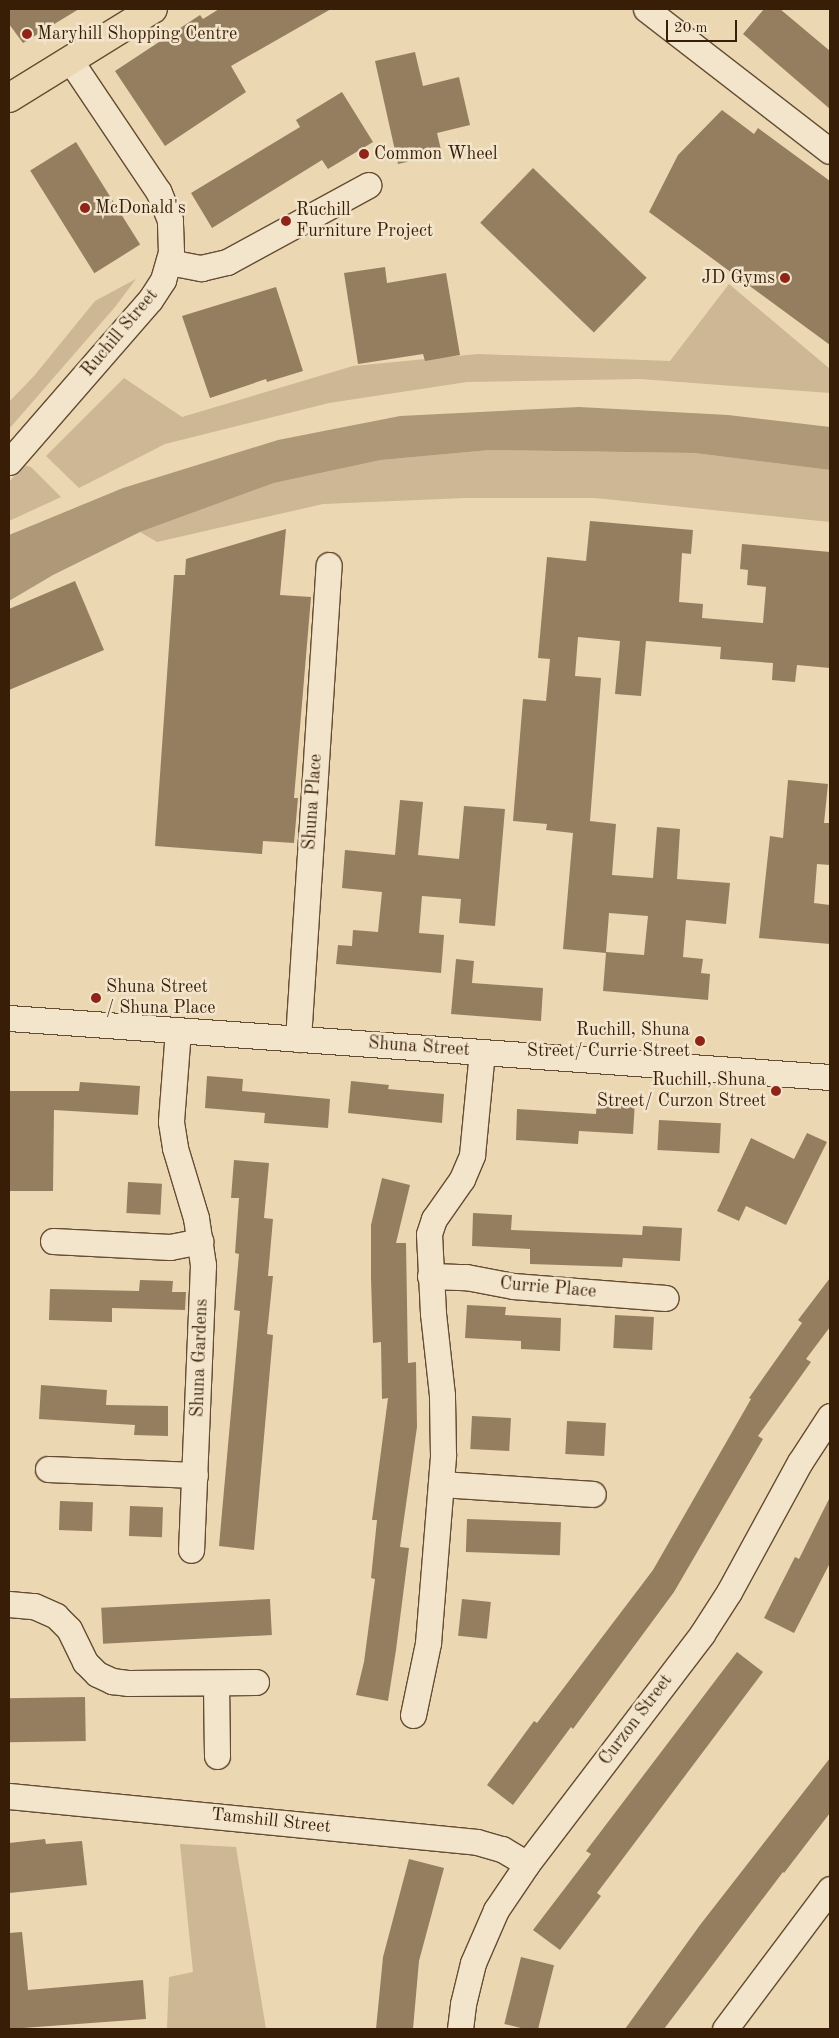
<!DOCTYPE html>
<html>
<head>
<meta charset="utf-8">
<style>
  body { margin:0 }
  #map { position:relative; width:839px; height:2038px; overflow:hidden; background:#ebd7b1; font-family:"Old Standard TT",serif }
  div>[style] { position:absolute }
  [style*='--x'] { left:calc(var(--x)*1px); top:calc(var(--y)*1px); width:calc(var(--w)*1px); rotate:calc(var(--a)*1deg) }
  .green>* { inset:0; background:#cdb794 }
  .water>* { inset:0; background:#ae9877 }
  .building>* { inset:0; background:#957e5f; transform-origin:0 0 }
  .roads { filter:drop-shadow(1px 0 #654c32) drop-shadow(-1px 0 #654c32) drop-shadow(0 1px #654c32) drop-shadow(0 -1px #654c32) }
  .minor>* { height:25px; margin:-12.5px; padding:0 12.5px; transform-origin:12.5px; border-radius:12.5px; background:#f2e5cc }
  .primary>* { height:28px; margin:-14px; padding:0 14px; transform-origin:14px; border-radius:14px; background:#ebd7b1 }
  .dots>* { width:14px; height:14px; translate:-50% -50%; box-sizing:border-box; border:2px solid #f2e5cc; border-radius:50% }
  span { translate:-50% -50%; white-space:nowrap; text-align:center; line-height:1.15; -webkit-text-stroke:5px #f2e5cc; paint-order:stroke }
  .poi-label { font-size:18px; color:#381d07 }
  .left { translate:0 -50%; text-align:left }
  .right { translate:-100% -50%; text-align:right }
  .street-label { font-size:18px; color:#381d07 }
  .frame { position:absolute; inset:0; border:10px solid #381d07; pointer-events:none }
  .scale { position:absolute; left:666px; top:20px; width:71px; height:22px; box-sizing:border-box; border:2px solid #381d07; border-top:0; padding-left:6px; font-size:15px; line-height:18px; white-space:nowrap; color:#381d07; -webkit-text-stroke:4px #f2e5cc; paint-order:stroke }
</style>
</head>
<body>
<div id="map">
  <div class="green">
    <div style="clip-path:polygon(136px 279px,115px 307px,9px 429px,9px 402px,34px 376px,95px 301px)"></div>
    <div style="clip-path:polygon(729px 284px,830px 369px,830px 393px,640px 379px,467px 382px,329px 403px,165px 444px,79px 488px,46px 456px,124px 378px,182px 417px,353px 366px,478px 354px,670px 361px)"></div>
    <div style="clip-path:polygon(490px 450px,694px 453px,830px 470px,830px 522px,595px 498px,465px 498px,323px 504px,157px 542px,140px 532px,274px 483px,381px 460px)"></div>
    <div style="clip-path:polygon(24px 465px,31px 467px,61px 497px,9px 521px,9px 482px)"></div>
    <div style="clip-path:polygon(180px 1844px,236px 1847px,266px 2029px,167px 2029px,169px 1977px,193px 1972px)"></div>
  </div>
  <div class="water">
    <div style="clip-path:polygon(579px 407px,728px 415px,830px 427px,830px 470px,694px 453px,490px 450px,381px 460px,274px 483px,140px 532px,53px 575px,9px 601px,9px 535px,123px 488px,278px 440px,400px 416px)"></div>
  </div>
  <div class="building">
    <div style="clip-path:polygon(9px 9px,79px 9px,23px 43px,9px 24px)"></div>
    <div style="clip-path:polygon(219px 9px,331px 9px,231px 66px,246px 92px,165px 146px,115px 71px,200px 15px,203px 19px)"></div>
    <div style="clip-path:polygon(764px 9px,780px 9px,830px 51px,830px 109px,743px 34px)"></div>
    <div style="clip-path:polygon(415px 52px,423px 86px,459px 77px,470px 125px,437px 133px,442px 154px,398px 164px,375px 61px)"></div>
    <div style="clip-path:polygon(342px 92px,373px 142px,328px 169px,322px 160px,212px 228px,191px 193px,300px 127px,296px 120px)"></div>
    <div style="clip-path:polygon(722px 110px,754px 134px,758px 128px,830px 181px,830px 345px,649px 212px,678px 155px)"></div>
    <div style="left:76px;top:142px;width:121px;height:54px;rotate:58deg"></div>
    <div style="left:533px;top:168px;width:158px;height:76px;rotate:44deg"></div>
    <div style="clip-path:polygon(385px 267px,387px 283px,446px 273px,460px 355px,425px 361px,423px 354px,358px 364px,344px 273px)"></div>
    <div style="clip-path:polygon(276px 287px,303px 371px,267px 382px,266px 379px,210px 398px,182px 316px)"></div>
    <div style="clip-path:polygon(evenodd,590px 521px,693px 530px,691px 554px,682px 553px,679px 602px,703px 604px,702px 618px,763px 623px,766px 587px,747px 585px,748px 570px,740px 569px,742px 544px,830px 552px,830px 668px,797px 665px,795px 682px,772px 680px,773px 663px,720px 659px,721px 647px,646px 641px,641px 696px,615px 694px,620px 641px,578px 637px,575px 676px,601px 678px,590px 821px,616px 824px,612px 875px,653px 878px,657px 827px,680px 829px,677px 879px,730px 883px,726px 924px,686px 920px,683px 957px,703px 959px,701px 973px,710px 974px,708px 1000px,603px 991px,606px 953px,563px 949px,573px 833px,546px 830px,547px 824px,513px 821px,523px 699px,546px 701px,550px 659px,538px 658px,547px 557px,586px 561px,590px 521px,609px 913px,648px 916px,644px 955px,606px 952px,609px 913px)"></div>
    <div style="clip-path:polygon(286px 529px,280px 595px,311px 597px,294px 798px,298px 798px,294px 843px,263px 841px,262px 854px,155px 846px,174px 575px,185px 575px,186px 559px)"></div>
    <div style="clip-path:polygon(75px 581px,104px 650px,9px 690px,9px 609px)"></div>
    <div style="clip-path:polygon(788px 780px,828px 784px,824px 823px,830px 823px,830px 865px,817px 864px,814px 903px,830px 905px,830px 944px,759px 938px,770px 836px,783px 838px)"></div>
    <div style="clip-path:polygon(400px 800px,423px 802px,418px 855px,459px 859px,464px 806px,505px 809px,495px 926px,459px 923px,461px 899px,422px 896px,419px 933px,444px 935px,441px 973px,336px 964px,338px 945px,352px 946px,353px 930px,378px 932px,382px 892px,342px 888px,345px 850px,395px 855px)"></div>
    <div style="clip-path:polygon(456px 959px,474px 961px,472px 983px,543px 988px,541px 1021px,451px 1014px)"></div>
    <div style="clip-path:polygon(207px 1076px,243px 1079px,242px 1091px,330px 1099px,328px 1128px,264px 1123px,265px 1113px,205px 1108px)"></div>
    <div style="clip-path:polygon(351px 1081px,389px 1085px,388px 1089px,444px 1094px,442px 1123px,348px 1113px)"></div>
    <div style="clip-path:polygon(80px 1082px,140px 1086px,138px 1115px,54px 1110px,53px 1191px,9px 1191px,9px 1091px,79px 1091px)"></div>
    <div style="clip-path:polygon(597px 1099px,635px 1101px,633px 1134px,579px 1131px,578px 1144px,516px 1140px,517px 1109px,596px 1114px)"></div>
    <div style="left:659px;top:1120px;width:62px;height:30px;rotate:3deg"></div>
    <div style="clip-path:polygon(807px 1133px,827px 1142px,786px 1225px,746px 1206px,739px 1221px,717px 1211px,751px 1138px,794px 1159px)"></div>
    <div style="clip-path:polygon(234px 1160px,269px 1163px,264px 1218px,273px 1219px,268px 1276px,273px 1276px,267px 1334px,273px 1335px,254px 1550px,219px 1546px,240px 1311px,234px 1310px,239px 1254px,235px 1253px,239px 1198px,231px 1198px)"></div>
    <div style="clip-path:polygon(382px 1178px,410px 1185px,396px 1243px,406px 1243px,408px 1363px,416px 1362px,417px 1427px,400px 1547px,409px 1548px,396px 1650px,388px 1701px,356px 1695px,364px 1662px,375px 1579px,371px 1578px,377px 1520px,372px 1520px,388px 1398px,382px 1399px,381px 1342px,373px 1343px,371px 1279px,371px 1225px)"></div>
    <div style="left:128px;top:1182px;width:34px;height:31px;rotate:3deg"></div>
    <div style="clip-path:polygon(473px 1213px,512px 1215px,511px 1230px,642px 1235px,643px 1226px,682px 1228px,680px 1261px,623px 1258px,622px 1267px,530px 1264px,530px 1249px,472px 1246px)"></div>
    <div style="clip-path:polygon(830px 1278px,830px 1327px,806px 1359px,811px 1362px,758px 1436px,763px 1439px,674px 1592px,573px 1729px,571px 1727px,513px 1805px,487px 1785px,534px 1721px,537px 1723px,653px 1570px,751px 1399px,749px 1398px,802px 1323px,798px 1320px)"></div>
    <div style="clip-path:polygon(140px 1280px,173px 1281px,172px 1292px,186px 1292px,185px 1310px,112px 1308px,112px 1322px,49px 1320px,50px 1289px,139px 1291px)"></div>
    <div style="clip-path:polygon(467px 1305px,506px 1307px,505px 1315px,561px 1318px,560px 1351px,521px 1349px,521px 1341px,465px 1338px)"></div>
    <div style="left:615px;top:1315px;width:39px;height:33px;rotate:3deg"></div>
    <div style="clip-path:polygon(41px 1385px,107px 1390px,106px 1405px,168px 1406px,168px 1436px,134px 1435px,135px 1425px,39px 1419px)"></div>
    <div style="left:472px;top:1416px;width:39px;height:33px;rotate:3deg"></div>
    <div style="left:567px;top:1421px;width:39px;height:33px;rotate:3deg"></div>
    <div style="clip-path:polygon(830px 1497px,830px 1563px,794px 1633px,764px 1618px,795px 1557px,799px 1559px)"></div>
    <div style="left:60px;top:1501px;width:33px;height:29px;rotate:2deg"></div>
    <div style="left:130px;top:1506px;width:33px;height:30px;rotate:2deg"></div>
    <div style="left:467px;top:1519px;width:94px;height:33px;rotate:2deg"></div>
    <div style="left:270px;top:1599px;width:36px;height:169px;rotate:87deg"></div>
    <div style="left:462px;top:1599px;width:29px;height:37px;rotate:6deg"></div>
    <div style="clip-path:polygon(737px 1652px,763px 1672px,597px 1893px,601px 1896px,560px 1950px,533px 1930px,591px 1854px,586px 1851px)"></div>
    <div style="left:85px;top:1697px;width:44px;height:76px;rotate:89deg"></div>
    <div style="clip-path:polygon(830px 1758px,830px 1813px,784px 1873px,783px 1872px,664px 2029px,625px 2029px,700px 1925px)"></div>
    <div style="clip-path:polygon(45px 1839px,46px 1844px,82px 1841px,87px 1885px,9px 1893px,9px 1843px)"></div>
    <div style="clip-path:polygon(409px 1859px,444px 1868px,419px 1961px,413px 2029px,376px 2029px,383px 1957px)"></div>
    <div style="clip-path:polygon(22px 1932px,28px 1990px,143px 1980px,146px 2019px,9px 2029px,9px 1933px)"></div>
    <div style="left:521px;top:1957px;width:34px;height:69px;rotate:14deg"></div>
  </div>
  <div class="roads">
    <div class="minor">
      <div style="--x:646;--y:9;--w:232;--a:37.7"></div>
      <div style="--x:169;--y:262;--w:33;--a:11"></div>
      <div style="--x:201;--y:268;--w:27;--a:-13"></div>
      <div style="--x:227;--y:262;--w:161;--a:-28.6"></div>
      <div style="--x:9;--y:462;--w:215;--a:-49"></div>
      <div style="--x:150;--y:300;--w:24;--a:-57"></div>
      <div style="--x:163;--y:280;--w:29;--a:-74"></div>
      <div style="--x:171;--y:252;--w:32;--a:-92"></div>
      <div style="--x:170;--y:220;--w:31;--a:-112"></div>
      <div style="--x:158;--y:191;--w:158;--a:-123.9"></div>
      <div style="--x:9;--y:1018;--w:823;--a:4.11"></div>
      <div style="--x:178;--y:1030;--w:92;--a:94.4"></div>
      <div style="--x:171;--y:1122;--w:26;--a:81"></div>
      <div style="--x:175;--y:1148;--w:73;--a:73.3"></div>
      <div style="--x:196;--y:1218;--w:48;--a:81.5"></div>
      <div style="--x:203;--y:1265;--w:285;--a:92.4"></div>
      <div style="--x:298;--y:1039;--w:475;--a:-86.3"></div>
      <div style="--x:53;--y:1241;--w:117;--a:2.9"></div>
      <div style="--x:170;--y:1247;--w:31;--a:-11"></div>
      <div style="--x:430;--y:1276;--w:36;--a:2"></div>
      <div style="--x:466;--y:1277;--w:48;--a:10.8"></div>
      <div style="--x:513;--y:1286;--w:153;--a:4.5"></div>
      <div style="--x:48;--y:1469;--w:147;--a:2.3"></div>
      <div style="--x:442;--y:1484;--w:151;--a:3.8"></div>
      <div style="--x:9;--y:1604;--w:25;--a:5"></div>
      <div style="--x:34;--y:1606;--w:24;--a:24"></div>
      <div style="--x:56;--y:1616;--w:18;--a:45"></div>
      <div style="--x:69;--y:1629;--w:37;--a:64"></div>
      <div style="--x:85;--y:1662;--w:17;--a:45"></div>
      <div style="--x:97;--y:1674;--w:17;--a:25"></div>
      <div style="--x:112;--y:1681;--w:17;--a:7"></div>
      <div style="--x:129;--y:1683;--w:127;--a:-0.5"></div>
      <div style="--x:216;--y:1683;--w:73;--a:89.2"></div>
      <div style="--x:413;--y:1715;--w:74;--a:-78.2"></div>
      <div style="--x:428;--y:1643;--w:189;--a:-85.4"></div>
      <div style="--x:443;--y:1455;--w:60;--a:-91"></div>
      <div style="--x:442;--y:1395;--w:82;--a:-96.3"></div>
      <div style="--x:433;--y:1313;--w:79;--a:-92.9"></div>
      <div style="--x:429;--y:1234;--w:16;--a:-72"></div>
      <div style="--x:434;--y:1219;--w:49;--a:-55"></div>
      <div style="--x:462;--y:1179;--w:26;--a:-67"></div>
      <div style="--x:472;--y:1155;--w:103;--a:-84.5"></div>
      <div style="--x:9;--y:1796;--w:470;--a:5.6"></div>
      <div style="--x:477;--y:1842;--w:26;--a:16"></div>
      <div style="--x:502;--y:1849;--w:29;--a:31"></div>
      <div style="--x:460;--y:2029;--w:25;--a:-83"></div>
      <div style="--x:463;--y:2004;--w:42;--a:-76.3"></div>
      <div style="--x:473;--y:1963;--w:58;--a:-66.5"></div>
      <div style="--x:496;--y:1910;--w:55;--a:-56"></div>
      <div style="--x:527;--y:1864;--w:289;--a:-52.7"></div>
      <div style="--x:702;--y:1634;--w:50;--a:-57.3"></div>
      <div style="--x:729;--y:1592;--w:148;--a:-61.4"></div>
      <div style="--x:800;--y:1462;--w:55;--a:-56.9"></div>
      <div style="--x:725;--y:2029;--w:175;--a:-53.1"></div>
    </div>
    <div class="primary">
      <div style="--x:9;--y:98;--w:169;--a:-31.7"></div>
    </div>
  </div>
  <div class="dots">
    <div style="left:27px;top:34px;background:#8f2418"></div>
    <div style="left:364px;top:154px;background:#8f2418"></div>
    <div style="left:85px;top:208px;background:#8f2418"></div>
    <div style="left:286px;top:221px;background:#8f2418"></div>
    <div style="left:785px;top:278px;background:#8f2418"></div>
    <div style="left:96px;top:998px;background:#8f2418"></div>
    <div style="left:700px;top:1041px;background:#8f2418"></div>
    <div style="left:776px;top:1091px;background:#8f2418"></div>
  </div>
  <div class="poi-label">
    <span class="left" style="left:37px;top:34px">Maryhill Shopping Centre</span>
    <span class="left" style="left:374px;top:154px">Common Wheel</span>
    <span class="left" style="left:95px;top:208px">McDonald's</span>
    <span class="left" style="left:296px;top:221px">Ruchill<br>Furniture Project</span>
    <span class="right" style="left:775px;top:278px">JD Gyms</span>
    <span class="left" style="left:106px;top:998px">Shuna Street<br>/ Shuna Place</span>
    <span class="right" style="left:690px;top:1041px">Ruchill, Shuna<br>Street/ Currie Street</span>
    <span class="right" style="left:766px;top:1091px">Ruchill, Shuna<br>Street/ Curzon Street</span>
  </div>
  <div class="street-label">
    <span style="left:120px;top:333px;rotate:-50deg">Ruchill Street</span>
    <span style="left:313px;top:802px;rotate:-86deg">Shuna Place</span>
    <span style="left:419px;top:1047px;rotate:4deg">Shuna Street</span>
    <span style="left:548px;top:1288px;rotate:5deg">Currie Place</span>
    <span style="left:200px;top:1358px;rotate:-88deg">Shuna Gardens</span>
    <span style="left:636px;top:1720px;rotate:-53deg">Curzon Street</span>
    <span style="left:271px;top:1821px;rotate:6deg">Tamshill Street</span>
  </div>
  <div class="frame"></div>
  <div class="scale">20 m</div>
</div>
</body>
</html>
